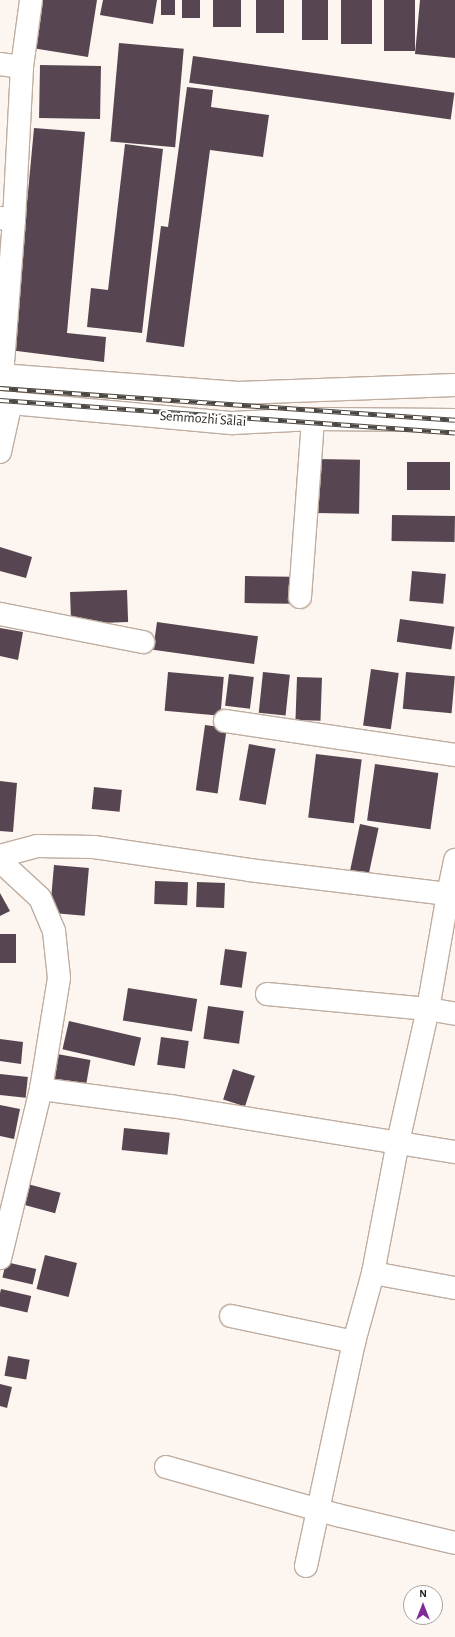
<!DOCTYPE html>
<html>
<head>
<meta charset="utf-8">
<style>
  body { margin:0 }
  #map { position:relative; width:455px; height:1637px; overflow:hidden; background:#fdf5ef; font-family:"Alegreya Sans",sans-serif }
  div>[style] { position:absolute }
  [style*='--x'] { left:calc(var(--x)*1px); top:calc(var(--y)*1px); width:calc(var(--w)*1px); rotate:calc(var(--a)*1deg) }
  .building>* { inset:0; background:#574651; transform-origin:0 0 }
  .roads { filter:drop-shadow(1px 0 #bfada0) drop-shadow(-1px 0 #bfada0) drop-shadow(0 1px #bfada0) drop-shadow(0 -1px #bfada0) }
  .street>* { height:22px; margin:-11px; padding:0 11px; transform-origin:11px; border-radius:11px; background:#fff }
  .primary>* { height:22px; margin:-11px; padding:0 11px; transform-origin:11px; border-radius:11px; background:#fff }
  .rail>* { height:4.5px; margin-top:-2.25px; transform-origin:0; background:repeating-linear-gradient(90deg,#fff 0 9px,#4c4640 0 18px); box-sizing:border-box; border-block:1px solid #4c4640 }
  span { translate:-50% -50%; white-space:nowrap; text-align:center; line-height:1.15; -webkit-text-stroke:4px #fff; paint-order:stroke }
  .street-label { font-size:14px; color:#241e18 }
  .north { position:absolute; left:403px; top:1585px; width:40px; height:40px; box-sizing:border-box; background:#fff; border:1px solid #a7a5a3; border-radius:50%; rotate:0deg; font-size:11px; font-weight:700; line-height:16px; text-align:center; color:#241e18 }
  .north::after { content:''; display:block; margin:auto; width:14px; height:18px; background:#812a98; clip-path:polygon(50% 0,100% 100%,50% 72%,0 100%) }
</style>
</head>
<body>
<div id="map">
  <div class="building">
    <div style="clip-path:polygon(39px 0,97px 0,88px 57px,32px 48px)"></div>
    <div style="clip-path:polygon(103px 0,157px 0,153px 24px,100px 15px)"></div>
    <div style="left:161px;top:0;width:14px;height:15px"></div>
    <div style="left:182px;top:0;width:18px;height:18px"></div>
    <div style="left:213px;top:0;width:28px;height:27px"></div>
    <div style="left:256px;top:0;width:28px;height:33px"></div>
    <div style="left:302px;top:0;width:26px;height:40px"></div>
    <div style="left:341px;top:0;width:31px;height:44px"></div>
    <div style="left:384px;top:0;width:31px;height:51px"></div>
    <div style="clip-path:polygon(420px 0,455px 0,455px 58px,415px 54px)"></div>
    <div style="left:119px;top:43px;width:65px;height:99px;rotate:5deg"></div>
    <div style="left:193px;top:56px;width:264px;height:27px;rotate:8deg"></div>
    <div style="left:40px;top:65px;width:61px;height:53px;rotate:1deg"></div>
    <div style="clip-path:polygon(187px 87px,213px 90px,211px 107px,269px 115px,263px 157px,210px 150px,184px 347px,146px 342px,161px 226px,168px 227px)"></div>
    <div style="clip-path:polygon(34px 128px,85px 132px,67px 333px,106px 337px,104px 362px,9px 350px,18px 300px)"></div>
    <div style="clip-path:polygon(125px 144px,163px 149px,142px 333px,87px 327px,91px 288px,108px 290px)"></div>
    <div style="left:317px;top:459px;width:43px;height:54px;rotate:1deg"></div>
    <div style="left:407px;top:462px;width:43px;height:28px"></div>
    <div style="left:392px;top:515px;width:63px;height:26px;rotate:1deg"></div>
    <div style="clip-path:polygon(0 547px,32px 557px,26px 578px,0 571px)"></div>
    <div style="left:412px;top:571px;width:34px;height:30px;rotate:5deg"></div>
    <div style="left:245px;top:576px;width:46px;height:27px;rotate:1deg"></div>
    <div style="left:127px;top:590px;width:32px;height:57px;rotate:88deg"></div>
    <div style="left:400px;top:619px;width:55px;height:23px;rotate:8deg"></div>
    <div style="left:157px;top:622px;width:102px;height:28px;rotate:8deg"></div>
    <div style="clip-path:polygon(0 628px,23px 632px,18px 660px,0 656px)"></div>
    <div style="left:371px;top:669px;width:28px;height:57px;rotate:8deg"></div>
    <div style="left:168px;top:672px;width:56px;height:39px;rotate:5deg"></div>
    <div style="left:263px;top:672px;width:27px;height:41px;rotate:6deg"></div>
    <div style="left:406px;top:672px;width:49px;height:37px;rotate:5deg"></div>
    <div style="left:229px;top:674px;width:25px;height:32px;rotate:7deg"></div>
    <div style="left:297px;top:677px;width:25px;height:43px;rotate:2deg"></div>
    <div style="left:205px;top:725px;width:22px;height:66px;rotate:8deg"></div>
    <div style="left:249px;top:744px;width:27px;height:57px;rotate:10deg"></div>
    <div style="left:316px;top:754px;width:46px;height:64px;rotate:7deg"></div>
    <div style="left:375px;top:764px;width:64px;height:57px;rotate:8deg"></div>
    <div style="clip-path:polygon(0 781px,17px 783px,13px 832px,0 831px)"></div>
    <div style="left:94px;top:787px;width:28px;height:22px;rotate:6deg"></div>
    <div style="left:360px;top:824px;width:19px;height:52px;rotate:12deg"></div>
    <div style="left:54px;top:865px;width:35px;height:48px;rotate:5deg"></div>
    <div style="left:155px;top:881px;width:33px;height:23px;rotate:2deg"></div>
    <div style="left:197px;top:882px;width:28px;height:25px;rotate:2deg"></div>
    <div style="clip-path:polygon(0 893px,10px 911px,0 916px)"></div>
    <div style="left:0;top:934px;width:16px;height:29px"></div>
    <div style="left:225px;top:949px;width:22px;height:36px;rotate:8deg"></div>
    <div style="left:128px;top:988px;width:70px;height:33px;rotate:9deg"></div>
    <div style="left:208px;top:1006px;width:36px;height:33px;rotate:8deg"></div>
    <div style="left:69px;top:1021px;width:74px;height:29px;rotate:13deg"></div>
    <div style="left:161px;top:1037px;width:28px;height:28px;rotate:8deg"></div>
    <div style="clip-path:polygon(0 1039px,23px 1042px,21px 1064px,0 1061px)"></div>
    <div style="left:57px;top:1054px;width:34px;height:27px;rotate:10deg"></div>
    <div style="left:233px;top:1069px;width:23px;height:32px;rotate:18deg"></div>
    <div style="left:0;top:1074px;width:28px;height:21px;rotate:6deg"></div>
    <div style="clip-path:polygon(0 1105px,20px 1109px,14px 1139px,0 1136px)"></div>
    <div style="left:124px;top:1128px;width:46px;height:22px;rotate:6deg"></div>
    <div style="left:20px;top:1182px;width:42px;height:21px;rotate:15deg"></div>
    <div style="left:45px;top:1255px;width:33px;height:35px;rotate:14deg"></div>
    <div style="left:6px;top:1262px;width:31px;height:16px;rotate:13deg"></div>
    <div style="left:1px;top:1289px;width:31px;height:17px;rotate:13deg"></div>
    <div style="left:8px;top:1356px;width:22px;height:20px;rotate:10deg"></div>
    <div style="clip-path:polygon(0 1384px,12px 1387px,7px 1408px,0 1406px)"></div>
  </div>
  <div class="roads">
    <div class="street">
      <div style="--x:0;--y:64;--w:22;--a:8"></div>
      <div style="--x:0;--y:218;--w:14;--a:8"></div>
      <div style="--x:14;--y:220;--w:155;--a:94.4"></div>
      <div style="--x:14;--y:220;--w:153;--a:-87"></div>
      <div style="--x:22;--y:67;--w:68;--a:-82.3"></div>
      <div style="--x:0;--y:452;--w:51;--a:-77.6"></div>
      <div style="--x:300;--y:597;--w:178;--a:-85.8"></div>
      <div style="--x:0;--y:614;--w:146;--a:11.1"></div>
      <div style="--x:225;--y:721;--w:232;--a:8.4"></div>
      <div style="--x:0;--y:856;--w:38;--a:-15"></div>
      <div style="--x:37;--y:846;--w:57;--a:1"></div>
      <div style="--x:94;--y:847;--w:157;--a:8.4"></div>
      <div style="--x:249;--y:870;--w:200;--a:6.9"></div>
      <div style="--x:448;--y:894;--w:35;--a:-78"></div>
      <div style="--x:0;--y:861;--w:54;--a:42.8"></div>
      <div style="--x:40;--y:898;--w:36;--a:67"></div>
      <div style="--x:54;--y:931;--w:47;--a:83.9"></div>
      <div style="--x:59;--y:978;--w:112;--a:99.2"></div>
      <div style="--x:41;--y:1089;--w:174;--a:103.6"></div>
      <div style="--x:267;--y:994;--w:162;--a:5.3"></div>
      <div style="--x:428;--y:1009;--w:27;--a:10"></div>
      <div style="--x:41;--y:1089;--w:131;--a:7.5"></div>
      <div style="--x:171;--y:1106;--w:288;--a:9.2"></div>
      <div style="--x:373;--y:1273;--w:83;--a:10.4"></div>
      <div style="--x:231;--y:1316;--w:126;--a:11.9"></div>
      <div style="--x:166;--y:1467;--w:178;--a:15.7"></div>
      <div style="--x:337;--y:1515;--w:121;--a:13.3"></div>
      <div style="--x:306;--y:1566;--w:229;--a:-77.9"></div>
      <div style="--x:354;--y:1342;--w:72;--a:-74.6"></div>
      <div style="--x:373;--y:1273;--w:133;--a:-79.2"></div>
      <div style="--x:398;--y:1142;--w:136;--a:-77.3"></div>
      <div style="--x:428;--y:1009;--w:117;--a:-80.1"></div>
    </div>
    <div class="primary">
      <div style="--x:0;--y:375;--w:239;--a:4.3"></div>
      <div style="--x:238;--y:393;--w:217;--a:-2.1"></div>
      <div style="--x:0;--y:402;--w:234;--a:5.2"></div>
      <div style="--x:233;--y:423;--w:80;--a:-2.9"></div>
      <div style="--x:313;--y:419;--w:142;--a:0.4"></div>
    </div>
  </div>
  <div class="rail">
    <div style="--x:0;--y:388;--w:456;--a:4"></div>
    <div style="--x:0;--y:400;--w:456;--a:4.1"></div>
  </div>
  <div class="street-label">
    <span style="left:203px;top:419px;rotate:4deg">Semmozhi Salai</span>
  </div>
  <div class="north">N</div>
</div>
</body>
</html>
